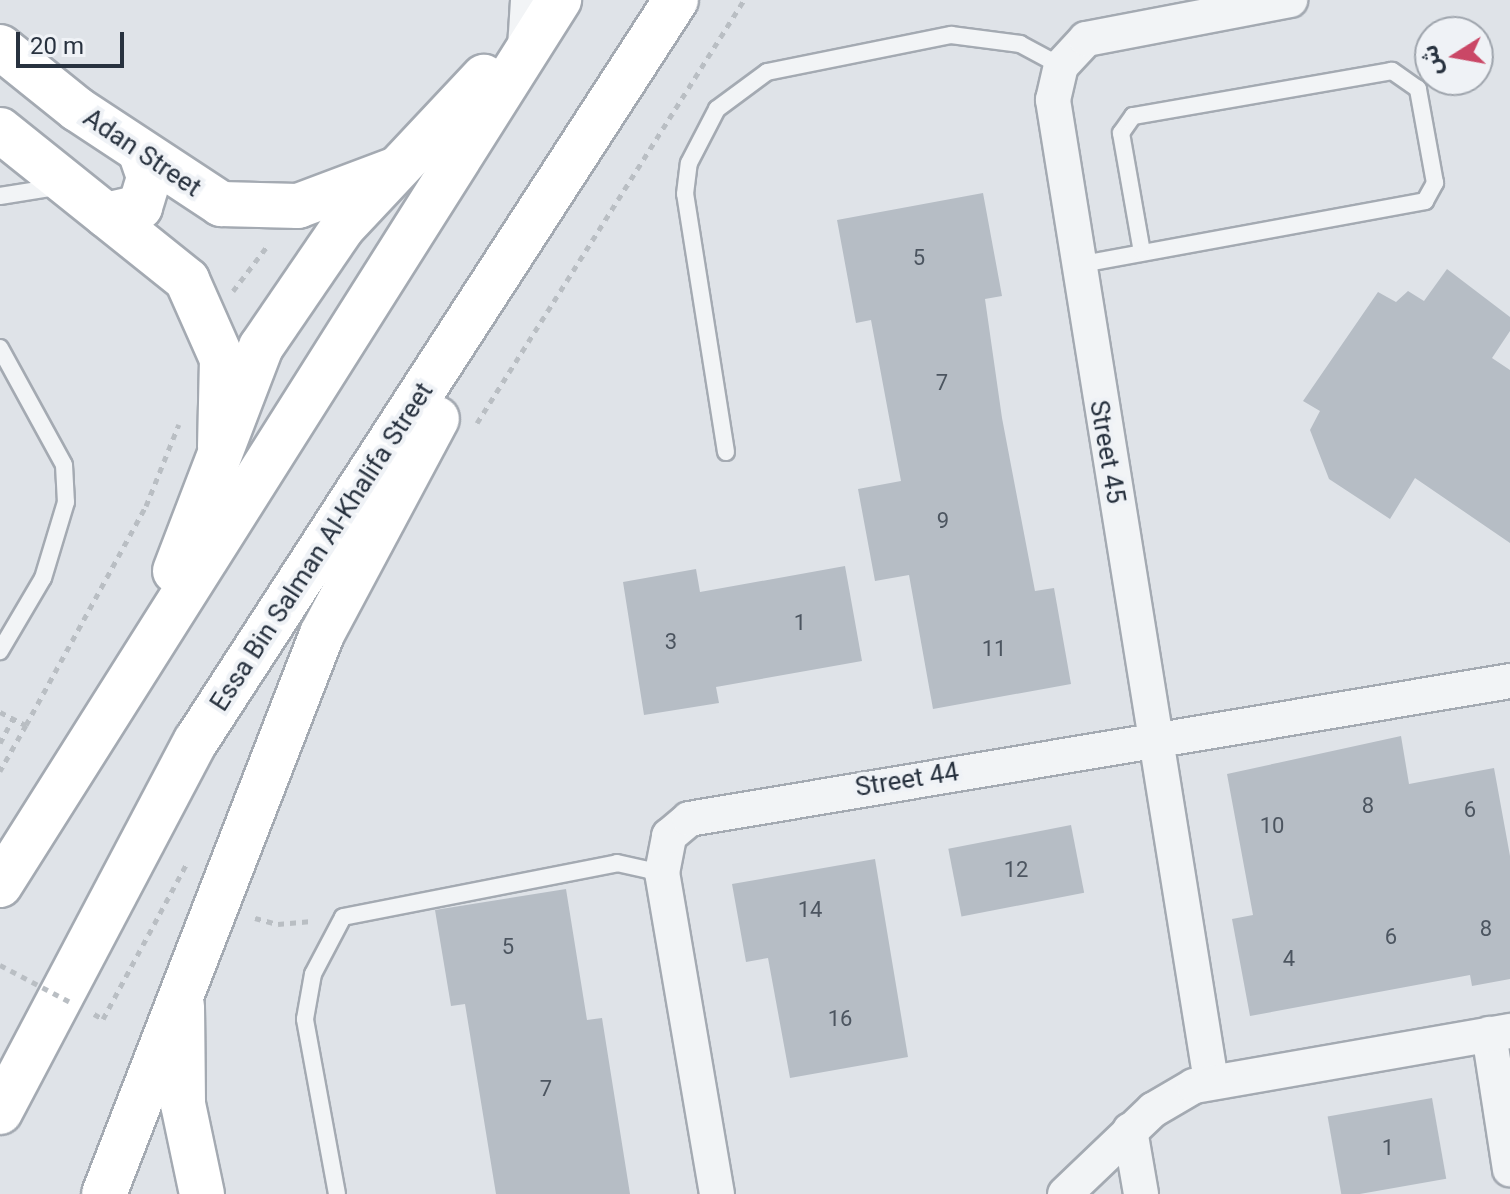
<!DOCTYPE html>
<html>
<head>
<meta charset="utf-8">
<style>
  body { margin:0 }
  #map { position:relative; width:1510px; height:1194px; overflow:hidden; background:#dfe3e8; font-family:Roboto,"Noto Sans Arabic",sans-serif }
  div>[style] { position:absolute }
  [style*='--x'] { left:calc(var(--x)*1px); top:calc(var(--y)*1px); width:calc(var(--w)*1px); rotate:calc(var(--a)*1deg) }
  .building>* { inset:0; background:#b6bdc5; transform-origin:0 0 }
  .path>* { height:5px; margin-top:-2.5px; transform-origin:0; background:repeating-linear-gradient(90deg,#b9bec3 0 6px,transparent 0 12px) }
  .roads { filter:drop-shadow(2px 0 #a4aab2) drop-shadow(-2px 0 #a4aab2) drop-shadow(0 2px #a4aab2) drop-shadow(0 -2px #a4aab2) }
  .lane>* { height:16px; margin:-8px; padding:0 8px; transform-origin:8px; border-radius:8px; background:#f2f4f6 }
  .street>* { height:34px; margin:-17px; padding:0 17px; transform-origin:17px; border-radius:17px; background:#f2f4f6 }
  .secondary>* { height:44px; margin:-22px; padding:0 22px; transform-origin:22px; border-radius:22px; background:#fff }
  .highway>* { height:44px; margin:-22px; padding:0 22px; transform-origin:22px; border-radius:22px; background:#fff }
  .path-bridge>* { height:5px; margin-top:-2.5px; transform-origin:0; background:repeating-linear-gradient(90deg,#b9bec3 0 6px,transparent 0 12px) }
  span { translate:-50% -50%; white-space:nowrap; text-align:center; line-height:1.15; -webkit-text-stroke:8px #eff2f6; paint-order:stroke }
  .number-label { font-size:22px; color:#4c5560 }
  .number-label span { -webkit-text-stroke-width:0 }
  .street-label { font-size:26px; color:#28323f }
  .north { position:absolute; left:1414px; top:16px; width:80px; height:80px; box-sizing:border-box; background:#eff2f6; border:2px solid #9fa5ad; border-radius:50%; rotate:259deg; font-size:22px; font-weight:700; line-height:32px; text-align:center; color:#28323f }
  .north::after { content:''; display:block; margin:auto; width:28px; height:36px; background:#ca4766; clip-path:polygon(50% 0,100% 100%,50% 72%,0 100%) }
  .scale { position:absolute; left:16px; top:32px; width:108px; height:36px; box-sizing:border-box; border:4px solid #28323f; border-top:0; padding-left:10px; font-size:24px; line-height:28px; white-space:nowrap; color:#28323f; -webkit-text-stroke:6px #eff2f6; paint-order:stroke }
</style>
</head>
<body>
<div id="map">
  <div class="building">
    <div style="clip-path:polygon(983px 193px,1002px 296px,985px 299px,1002px 418px,1035px 591px,1054px 588px,1071px 684px,933px 709px,909px 575px,875px 581px,858px 489px,901px 481px,871px 320px,856px 323px,837px 220px)"></div>
    <div style="clip-path:polygon(1447px 269px,1510px 317px,1510px 331px,1492px 358px,1510px 370px,1510px 543px,1415px 478px,1390px 519px,1329px 479px,1310px 430px,1320px 411px,1303px 401px,1378px 292px,1396px 302px,1408px 291px,1424px 301px)"></div>
    <div style="clip-path:polygon(845px 566px,862px 661px,716px 687px,719px 703px,644px 715px,623px 582px,696px 569px,700px 592px)"></div>
    <div style="clip-path:polygon(1401px 736px,1409px 784px,1494px 768px,1510px 856px,1510px 979px,1472px 986px,1470px 975px,1250px 1016px,1232px 919px,1253px 915px,1227px 774px)"></div>
    <div style="left:1071px;top:825px;width:69px;height:125px;rotate:79deg"></div>
    <div style="clip-path:polygon(875px 859px,908px 1057px,790px 1078px,768px 958px,746px 962px,732px 884px)"></div>
    <div style="clip-path:polygon(566px 889px,587px 1020px,602px 1018px,630px 1194px,496px 1194px,465px 1004px,451px 1006px,435px 910px)"></div>
    <div style="left:1432px;top:1098px;width:82px;height:106px;rotate:80deg"></div>
  </div>
  <div class="path">
    <div style="--x:233;--y:291;--w:58;--a:-52.7"></div>
    <div style="--x:477;--y:423;--w:500;--a:-57.74"></div>
    <div style="--x:0;--y:712;--w:29;--a:27"></div>
    <div style="--x:26;--y:725;--w:53;--a:119.5"></div>
    <div style="--x:26;--y:725;--w:250;--a:-61.3"></div>
    <div style="--x:146;--y:506;--w:88;--a:-68.1"></div>
    <div style="--x:0;--y:743;--w:27;--a:-62"></div>
    <div style="--x:255;--y:918;--w:24;--a:15"></div>
    <div style="--x:278;--y:924;--w:34;--a:-5"></div>
    <div style="--x:94;--y:1014;--w:10;--a:29"></div>
    <div style="--x:103;--y:1019;--w:179;--a:-61.7"></div>
  </div>
  <div class="roads">
    <div class="lane">
      <div style="--x:0;--y:196;--w:58;--a:-9"></div>
      <div style="--x:1077;--y:265;--w:354;--a:-10.4"></div>
      <div style="--x:1425;--y:201;--w:21;--a:-61"></div>
      <div style="--x:1435;--y:183;--w:96;--a:-100.3"></div>
      <div style="--x:1418;--y:89;--w:32;--a:-145"></div>
      <div style="--x:1392;--y:71;--w:263;--a:170.1"></div>
      <div style="--x:1133;--y:116;--w:21;--a:125"></div>
      <div style="--x:1121;--y:133;--w:121;--a:80"></div>
      <div style="--x:0;--y:348;--w:133;--a:61.3"></div>
      <div style="--x:64;--y:465;--w:37;--a:87"></div>
      <div style="--x:66;--y:502;--w:79;--a:106.8"></div>
      <div style="--x:43;--y:578;--w:85;--a:120.5"></div>
      <div style="--x:726;--y:452;--w:261;--a:-99"></div>
      <div style="--x:685;--y:194;--w:31;--a:-83"></div>
      <div style="--x:689;--y:163;--w:61;--a:-62.6"></div>
      <div style="--x:717;--y:109;--w:62;--a:-36.5"></div>
      <div style="--x:767;--y:72;--w:188;--a:-11.4"></div>
      <div style="--x:951;--y:35;--w:70;--a:7.4"></div>
      <div style="--x:1020;--y:44;--w:47;--a:28.2"></div>
      <div style="--x:337;--y:1194;--w:178;--a:-100.4"></div>
      <div style="--x:305;--y:1019;--w:46;--a:-79.9"></div>
      <div style="--x:313;--y:974;--w:64;--a:-62.2"></div>
      <div style="--x:343;--y:917;--w:279;--a:-11.1"></div>
      <div style="--x:617;--y:863;--w:46;--a:12.5"></div>
    </div>
    <div class="street">
      <div style="--x:525;--y:48;--w:48;--a:-86.4"></div>
      <div style="--x:1489;--y:1034;--w:137;--a:81.2"></div>
      <div style="--x:1211;--y:1081;--w:994;--a:-99.15"></div>
      <div style="--x:1053;--y:100;--w:35;--a:-77"></div>
      <div style="--x:1061;--y:66;--w:37;--a:-47"></div>
      <div style="--x:1086;--y:39;--w:208;--a:-10.8"></div>
      <div style="--x:1130;--y:1130;--w:65;--a:80.2"></div>
      <div style="--x:717;--y:1194;--w:326;--a:-99.7"></div>
      <div style="--x:662;--y:873;--w:38;--a:-79"></div>
      <div style="--x:669;--y:836;--w:26;--a:-40"></div>
      <div style="--x:689;--y:819;--w:833;--a:-9.54"></div>
      <div style="--x:1065;--y:1194;--w:122;--a:-43.7"></div>
      <div style="--x:1153;--y:1110;--w:48;--a:-30.3"></div>
      <div style="--x:1194;--y:1086;--w:321;--a:-9.9"></div>
    </div>
    <div class="secondary">
      <div style="--x:0;--y:47;--w:99;--a:38.8"></div>
      <div style="--x:77;--y:109;--w:173;--a:33.4"></div>
      <div style="--x:221;--y:204;--w:77;--a:1.5"></div>
      <div style="--x:298;--y:206;--w:103;--a:-20.6"></div>
      <div style="--x:0;--y:130;--w:240;--a:38.7"></div>
      <div style="--x:187;--y:280;--w:86;--a:66.1"></div>
      <div style="--x:222;--y:359;--w:88;--a:91.3"></div>
      <div style="--x:106;--y:215;--w:35;--a:-13"></div>
      <div style="--x:140;--y:207;--w:31;--a:-73"></div>
      <div style="--x:149;--y:177;--w:24;--a:-109"></div>
      <div style="--x:182;--y:1006;--w:98;--a:89.4"></div>
      <div style="--x:183;--y:1104;--w:92;--a:78.1"></div>
    </div>
    <div class="highway">
      <div style="--x:175;--y:571;--w:240;--a:-69"></div>
      <div style="--x:261;--y:347;--w:145;--a:-55.7"></div>
      <div style="--x:343;--y:227;--w:206;--a:-46.8"></div>
      <div style="--x:0;--y:885;--w:1047;--a:-57.72"></div>
      <div style="--x:0;--y:1112;--w:420;--a:-62.2"></div>
      <div style="--x:196;--y:741;--w:883;--a:-57.07"></div>
      <div style="--x:104;--y:1194;--w:601;--a:-68.73"></div>
      <div style="--x:322;--y:634;--w:244;--a:-61.9"></div>
    </div>
  </div>
  <div class="path-bridge">
    <div style="--x:0;--y:965;--w:81;--a:27.8"></div>
  </div>
  <div class="number-label">
    <span style="left:919px;top:258px">5</span>
    <span style="left:942px;top:383px">7</span>
    <span style="left:943px;top:521px">9</span>
    <span style="left:800px;top:623px">1</span>
    <span style="left:671px;top:642px">3</span>
    <span style="left:994px;top:649px">11</span>
    <span style="left:1368px;top:806px">8</span>
    <span style="left:1470px;top:810px">6</span>
    <span style="left:1272px;top:826px">10</span>
    <span style="left:1016px;top:870px">12</span>
    <span style="left:810px;top:910px">14</span>
    <span style="left:1486px;top:929px">8</span>
    <span style="left:1391px;top:937px">6</span>
    <span style="left:508px;top:947px">5</span>
    <span style="left:1289px;top:959px">4</span>
    <span style="left:840px;top:1019px">16</span>
    <span style="left:546px;top:1089px">7</span>
    <span style="left:1388px;top:1148px">1</span>
  </div>
  <div class="street-label">
    <span style="left:142px;top:153px;rotate:34deg">Adan Street</span>
    <span style="left:1107px;top:452px;rotate:80deg">Street 45</span>
    <span style="left:322px;top:547px;rotate:-57deg">Essa Bin Salman Al-Khalifa Street</span>
    <span style="left:907px;top:780px;rotate:-9deg">Street 44</span>
  </div>
  <div class="north">ش</div>
  <div class="scale">20 m</div>
</div>
</body>
</html>
